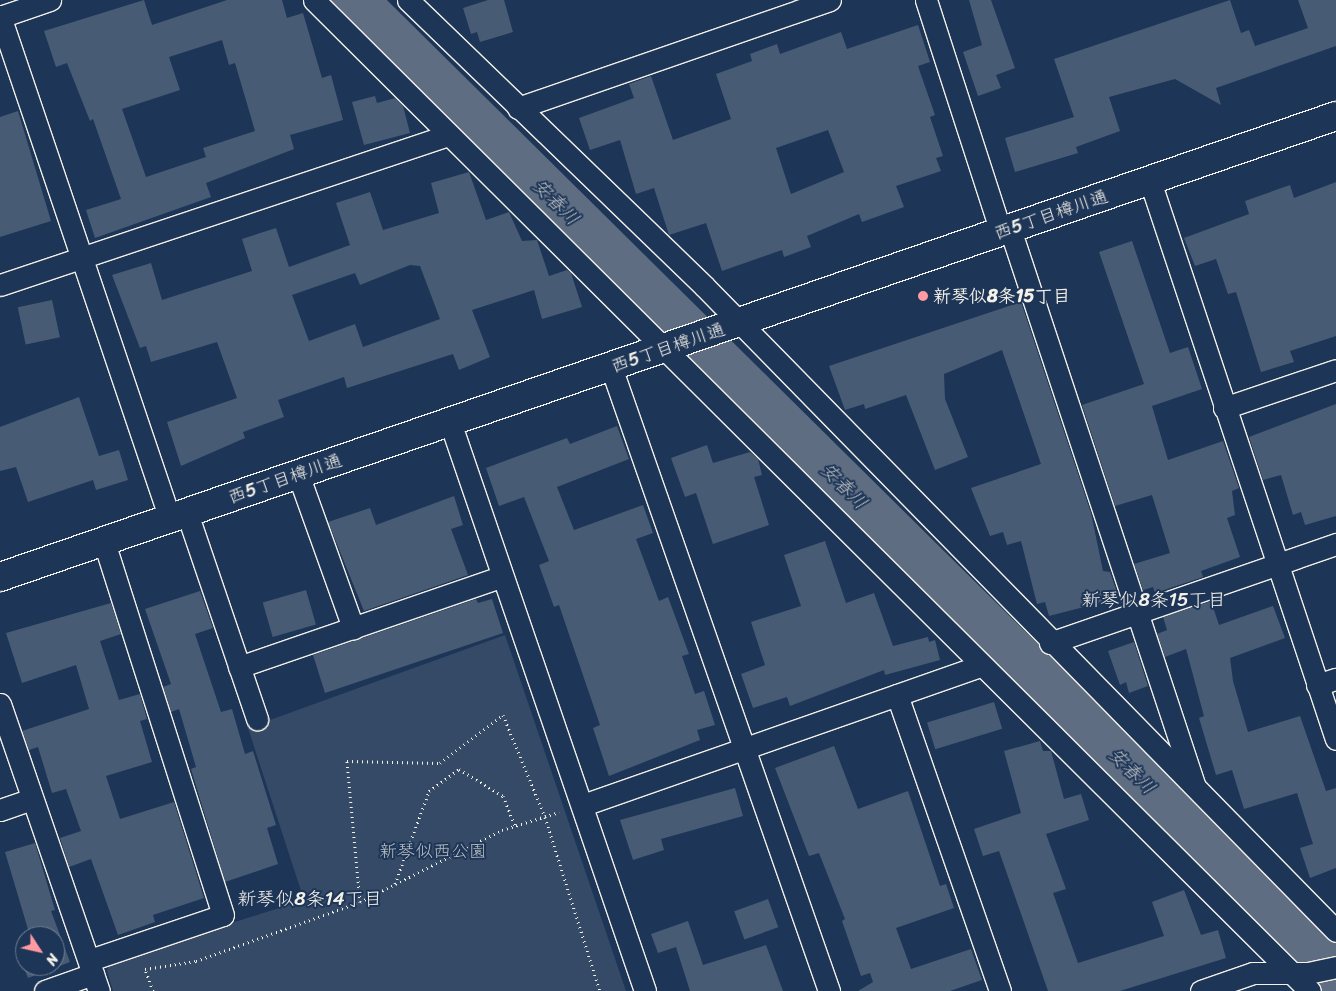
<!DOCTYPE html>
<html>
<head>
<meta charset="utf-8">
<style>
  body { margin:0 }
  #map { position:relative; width:1336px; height:991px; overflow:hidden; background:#1d3557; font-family:Sriracha,"Klee One",sans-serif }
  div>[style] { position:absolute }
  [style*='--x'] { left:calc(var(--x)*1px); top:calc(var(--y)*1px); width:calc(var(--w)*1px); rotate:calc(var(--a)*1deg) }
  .green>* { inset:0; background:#354a67 }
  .river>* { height:49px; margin:-24.5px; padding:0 24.5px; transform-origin:24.5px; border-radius:24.5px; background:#5e6d82 }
  .building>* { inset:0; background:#485b74; transform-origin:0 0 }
  .path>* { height:3px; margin-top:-1.5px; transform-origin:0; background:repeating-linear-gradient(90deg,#f4f1e8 0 1px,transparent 0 5px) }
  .roads { filter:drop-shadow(1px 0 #f4f1e8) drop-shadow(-1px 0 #f4f1e8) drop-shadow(0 1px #f4f1e8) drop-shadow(0 -1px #f4f1e8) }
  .minor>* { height:21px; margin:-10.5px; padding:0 10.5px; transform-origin:10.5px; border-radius:10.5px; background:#1d3557 }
  .secondary>* { height:28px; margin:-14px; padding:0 14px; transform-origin:14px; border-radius:14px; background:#1d3557 }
  .dots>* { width:14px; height:14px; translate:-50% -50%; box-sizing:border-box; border:2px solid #1d3557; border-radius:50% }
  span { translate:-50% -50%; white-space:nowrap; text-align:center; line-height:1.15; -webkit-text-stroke:4px #1d3557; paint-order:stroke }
  .street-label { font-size:18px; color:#f4f1e8 }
  .poi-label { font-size:18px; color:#f4f1e8; font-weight:700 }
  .left { translate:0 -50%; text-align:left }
  .park-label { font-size:18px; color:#bbbfc1 }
  .water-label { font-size:19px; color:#c0c3c4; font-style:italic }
  .neighbourhood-label { font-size:19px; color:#f4f1e8 }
  .north { position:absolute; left:15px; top:926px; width:50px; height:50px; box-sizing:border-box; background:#1d3557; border:1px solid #738091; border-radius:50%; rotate:125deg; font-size:14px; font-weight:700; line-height:20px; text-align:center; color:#f4f1e8 }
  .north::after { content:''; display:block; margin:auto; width:18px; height:22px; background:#ff9aa2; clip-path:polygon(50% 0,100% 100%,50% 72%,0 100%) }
</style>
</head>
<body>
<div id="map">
  <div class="green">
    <div style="clip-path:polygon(505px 635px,626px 991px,113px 991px,107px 971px,110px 962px,304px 900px,248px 728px)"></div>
  </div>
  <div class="river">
    <div style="--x:352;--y:0;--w:1384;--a:44.68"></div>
  </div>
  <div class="building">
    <div style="clip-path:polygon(evenodd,144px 0,152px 25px,227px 0,282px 0,287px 18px,303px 13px,322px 78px,331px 75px,343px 120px,290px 135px,294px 149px,206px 183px,211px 197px,95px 238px,86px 210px,121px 199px,93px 119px,90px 121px,67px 63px,56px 67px,44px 31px,144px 0,222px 40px,229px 65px,235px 63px,255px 131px,203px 148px,206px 157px,146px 177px,122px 109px,180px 90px,169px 57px,222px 40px)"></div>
    <div style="clip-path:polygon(488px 0,504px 0,513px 32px,480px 42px,477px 32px,471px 34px,463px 8px)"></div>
    <div style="clip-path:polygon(969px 0,991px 0,1015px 68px,996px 75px,1001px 88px,978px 96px,963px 52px,982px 45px)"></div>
    <div style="clip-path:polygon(1230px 0,1241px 33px,1249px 30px,1255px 46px,1308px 28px,1298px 0,1336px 0,1336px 46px,1216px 88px,1221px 105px,1175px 79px,1109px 97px,1120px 131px,1076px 147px,1078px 153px,1015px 172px,1005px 138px,1074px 117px,1054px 59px)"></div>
    <div style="clip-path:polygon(evenodd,918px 25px,930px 62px,918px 66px,935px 115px,930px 117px,943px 156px,936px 158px,941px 171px,896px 186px,904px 207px,862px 222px,859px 214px,807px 236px,811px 247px,784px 257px,782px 250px,722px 271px,706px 223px,669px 235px,654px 188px,636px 194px,620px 140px,590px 150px,579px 118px,634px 98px,629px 84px,651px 76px,673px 140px,731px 119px,716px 74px,752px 61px,750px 54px,777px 44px,780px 54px,841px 32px,847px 49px,918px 25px,828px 130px,844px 172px,791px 194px,776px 148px,828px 130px)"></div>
    <div style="clip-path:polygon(375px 96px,377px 103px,395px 98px,403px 106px,410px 133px,364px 145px,352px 102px)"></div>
    <div style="clip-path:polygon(18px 111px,51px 221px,0 237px,0 117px)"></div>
    <div style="clip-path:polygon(evenodd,469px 172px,486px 220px,509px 212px,522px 241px,537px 240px,549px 276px,567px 270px,571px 273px,582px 307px,542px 319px,534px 290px,472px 310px,490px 357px,459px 370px,453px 354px,347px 388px,344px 377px,278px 400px,284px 417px,243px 432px,245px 438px,181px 466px,167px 422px,237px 398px,217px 342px,151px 362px,146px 346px,140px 348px,112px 275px,151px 263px,162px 300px,252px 271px,242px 239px,276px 228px,289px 267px,350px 245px,336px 203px,370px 192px,383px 230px,439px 213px,431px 183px,469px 172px,410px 265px,420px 266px,440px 319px,363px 347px,355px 324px,309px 341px,292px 295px,355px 273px,360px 285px,410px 265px)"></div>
    <div style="clip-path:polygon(1336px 182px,1336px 336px,1290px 351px,1294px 362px,1261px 372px,1236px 292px,1228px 294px,1216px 259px,1195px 266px,1184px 238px,1249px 214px,1245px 201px,1290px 185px,1294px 198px)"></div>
    <div style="clip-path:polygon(1132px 241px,1170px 353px,1188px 347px,1202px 389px,1152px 406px,1168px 460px,1223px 441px,1239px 488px,1232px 491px,1235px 515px,1227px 518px,1240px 557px,1201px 571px,1203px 577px,1155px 593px,1153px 587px,1143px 590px,1134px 564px,1170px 553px,1152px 495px,1115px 506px,1082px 405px,1144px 384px,1099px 252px)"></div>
    <div style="left:52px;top:300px;width:38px;height:35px;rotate:78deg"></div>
    <div style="clip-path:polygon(1021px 302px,1091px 513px,1103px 571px,1110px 572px,1119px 598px,1049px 616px,1045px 602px,1037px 604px,1021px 541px,1007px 545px,1003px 532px,990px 536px,971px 488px,1041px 464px,1002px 350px,944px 374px,945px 399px,968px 457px,935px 470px,906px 395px,865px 409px,864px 404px,845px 410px,829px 366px)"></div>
    <div style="clip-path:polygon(79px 397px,99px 456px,119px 450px,128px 480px,96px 490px,93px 480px,28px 502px,16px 467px,0 471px,0 427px)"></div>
    <div style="clip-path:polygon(1336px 404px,1336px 516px,1305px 525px,1301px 512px,1293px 515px,1281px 475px,1263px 480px,1249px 437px)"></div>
    <div style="clip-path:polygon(617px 426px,629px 459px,557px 487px,574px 530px,643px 505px,653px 533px,636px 539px,659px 601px,668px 597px,689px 654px,682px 656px,695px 694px,704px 691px,715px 725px,697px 730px,700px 740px,609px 776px,593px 728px,600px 725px,559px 605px,554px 607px,539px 565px,549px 561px,524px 497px,499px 506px,486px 468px,567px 438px,570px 444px)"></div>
    <div style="clip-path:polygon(707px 445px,713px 463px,750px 452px,758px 459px,762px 475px,754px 477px,769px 525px,713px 544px,696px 493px,685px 497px,671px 458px)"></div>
    <div style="clip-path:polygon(454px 496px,463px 525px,451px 529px,468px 575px,364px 611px,328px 522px,370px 508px,376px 525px)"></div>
    <div style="clip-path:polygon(825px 541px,846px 603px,874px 593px,893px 646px,928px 637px,929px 642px,935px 640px,940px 660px,885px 675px,884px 670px,790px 706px,787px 697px,753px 708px,741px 674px,765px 665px,751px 622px,801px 606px,784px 555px)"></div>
    <div style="left:306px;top:590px;width:36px;height:45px;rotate:74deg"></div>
    <div style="clip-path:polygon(200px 591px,213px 628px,195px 634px,221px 712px,232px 709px,245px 754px,253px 751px,276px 825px,267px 828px,278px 864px,225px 882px,191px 769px,196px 767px,179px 709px,171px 712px,163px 687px,171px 684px,145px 609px)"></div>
    <div style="clip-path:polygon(476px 599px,478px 603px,492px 599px,503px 633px,325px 693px,313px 655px)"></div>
    <div style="clip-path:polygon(1211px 601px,1219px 625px,1273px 606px,1285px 638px,1230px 658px,1233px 681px,1248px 732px,1300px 716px,1326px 791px,1336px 788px,1336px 868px,1310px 878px,1300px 848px,1313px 844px,1297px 793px,1244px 809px,1232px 770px,1216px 775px,1199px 718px,1204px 716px,1186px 649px,1165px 657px,1157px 634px,1167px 630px,1163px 617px)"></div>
    <div style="clip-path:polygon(111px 603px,121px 634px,100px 641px,119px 700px,140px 694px,147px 719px,140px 721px,152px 762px,106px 776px,120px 819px,174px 802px,204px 898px,153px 915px,155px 922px,118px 935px,91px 859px,69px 867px,60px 838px,81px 831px,66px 789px,52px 793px,38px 747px,29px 750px,22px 731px,89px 709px,76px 665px,22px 683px,6px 633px)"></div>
    <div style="clip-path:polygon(1134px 642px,1148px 686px,1129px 693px,1126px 682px,1120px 685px,1108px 651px)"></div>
    <div style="left:994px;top:702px;width:28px;height:70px;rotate:73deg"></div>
    <div style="clip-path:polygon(1040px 741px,1043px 751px,1051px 751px,1064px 799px,1081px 794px,1089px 820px,1046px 834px,1066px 889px,1053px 893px,1078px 963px,1164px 936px,1152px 902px,1184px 890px,1201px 935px,1218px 930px,1226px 958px,1120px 991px,1048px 991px,999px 851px,983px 856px,974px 829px,1021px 813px,1004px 751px)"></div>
    <div style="clip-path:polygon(834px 746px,858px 809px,908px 791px,940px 886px,946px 884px,954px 908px,896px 928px,911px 969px,971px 949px,982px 980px,950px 991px,858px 991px,873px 982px,870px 973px,861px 976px,842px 921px,845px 919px,819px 853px,809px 856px,775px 768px)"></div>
    <div style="clip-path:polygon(735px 788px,743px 816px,661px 839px,664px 850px,633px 860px,620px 820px)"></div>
    <div style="clip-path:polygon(35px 843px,55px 910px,51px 911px,70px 962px,28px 978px,17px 950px,25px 947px,25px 966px,55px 966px,55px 936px,30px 936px,5px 852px)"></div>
    <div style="left:768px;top:899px;width:30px;height:36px;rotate:70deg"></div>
    <div style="clip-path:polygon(688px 921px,703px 965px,766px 945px,783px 991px,690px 991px,676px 947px,658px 953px,651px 934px)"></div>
  </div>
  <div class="path">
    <div style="--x:395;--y:884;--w:99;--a:-69.9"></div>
    <div style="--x:429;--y:791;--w:37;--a:-36"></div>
    <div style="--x:459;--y:769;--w:52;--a:31.5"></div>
    <div style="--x:503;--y:796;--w:32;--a:68"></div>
    <div style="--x:360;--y:902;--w:142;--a:-95.3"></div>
    <div style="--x:347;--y:761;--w:93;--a:1.2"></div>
    <div style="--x:440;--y:763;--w:79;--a:-37.3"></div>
    <div style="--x:503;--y:715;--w:110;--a:67.6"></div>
    <div style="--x:545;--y:817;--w:182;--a:72.5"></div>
    <div style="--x:153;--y:991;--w:23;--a:-110"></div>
    <div style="--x:145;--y:969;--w:52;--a:-8.9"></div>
    <div style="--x:196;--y:961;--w:174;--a:-19.8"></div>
    <div style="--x:360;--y:902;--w:159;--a:-26.9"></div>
    <div style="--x:502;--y:830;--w:60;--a:-17.5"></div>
  </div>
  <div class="roads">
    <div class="minor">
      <div style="--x:314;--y:0;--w:1405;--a:44.86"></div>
      <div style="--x:408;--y:0;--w:412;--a:44"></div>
      <div style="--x:704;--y:286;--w:903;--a:45.58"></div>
      <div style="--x:926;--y:0;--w:244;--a:72.1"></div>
      <div style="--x:0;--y:16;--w:531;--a:71.33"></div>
      <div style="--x:0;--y:17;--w:53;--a:-18.8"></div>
      <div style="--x:518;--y:108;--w:330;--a:-19.1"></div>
      <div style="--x:1150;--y:181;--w:588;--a:71.57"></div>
      <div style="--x:1010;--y:229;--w:585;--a:71.66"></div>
      <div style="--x:0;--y:285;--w:473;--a:-18.5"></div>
      <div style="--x:611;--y:367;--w:661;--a:70.74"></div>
      <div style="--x:1224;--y:408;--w:118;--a:-18.7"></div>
      <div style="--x:450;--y:422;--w:601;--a:71.08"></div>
      <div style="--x:298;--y:474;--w:164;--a:70.3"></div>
      <div style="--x:187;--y:513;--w:218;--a:71.2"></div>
      <div style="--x:1050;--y:643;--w:303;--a:-19.1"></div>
      <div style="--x:239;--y:667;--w:277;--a:-19"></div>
      <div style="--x:1317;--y:685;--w:20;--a:-18"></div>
      <div style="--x:897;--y:695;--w:313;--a:70.8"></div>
      <div style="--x:0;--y:704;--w:304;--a:71"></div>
      <div style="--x:583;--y:805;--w:422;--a:-19.3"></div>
      <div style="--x:0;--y:810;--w:34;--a:-19"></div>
      <div style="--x:90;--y:960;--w:140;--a:-18.7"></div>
      <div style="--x:223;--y:915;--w:392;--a:-107.7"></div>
      <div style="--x:45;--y:991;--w:51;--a:-19.5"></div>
      <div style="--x:1201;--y:991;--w:55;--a:-19.1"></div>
      <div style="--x:1253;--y:973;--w:55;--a:0"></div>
      <div style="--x:1308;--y:973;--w:29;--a:-12"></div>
    </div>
    <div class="secondary">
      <div style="--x:0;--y:577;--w:1413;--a:-19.04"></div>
    </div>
  </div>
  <div class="dots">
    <div style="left:923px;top:296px;background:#ff9aa2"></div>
  </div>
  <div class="street-label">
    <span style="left:1051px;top:215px;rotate:-19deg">西5丁目樽川通</span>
    <span style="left:668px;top:348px;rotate:-19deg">西5丁目樽川通</span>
    <span style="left:285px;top:479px;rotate:-19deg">西5丁目樽川通</span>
  </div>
  <div class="poi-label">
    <span class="left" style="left:933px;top:296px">新琴似8条15丁目</span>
  </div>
  <div class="park-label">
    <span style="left:433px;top:851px">新琴似西公園</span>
  </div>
  <div class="water-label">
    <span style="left:556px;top:202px;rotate:45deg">安春川</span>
    <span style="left:844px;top:486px;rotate:45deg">安春川</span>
    <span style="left:1132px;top:771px;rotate:45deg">安春川</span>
  </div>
  <div class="neighbourhood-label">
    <span style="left:1154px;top:600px">新琴似8条15丁目</span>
    <span style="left:310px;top:899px">新琴似8条14丁目</span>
  </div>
  <div class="north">N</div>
</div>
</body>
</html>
